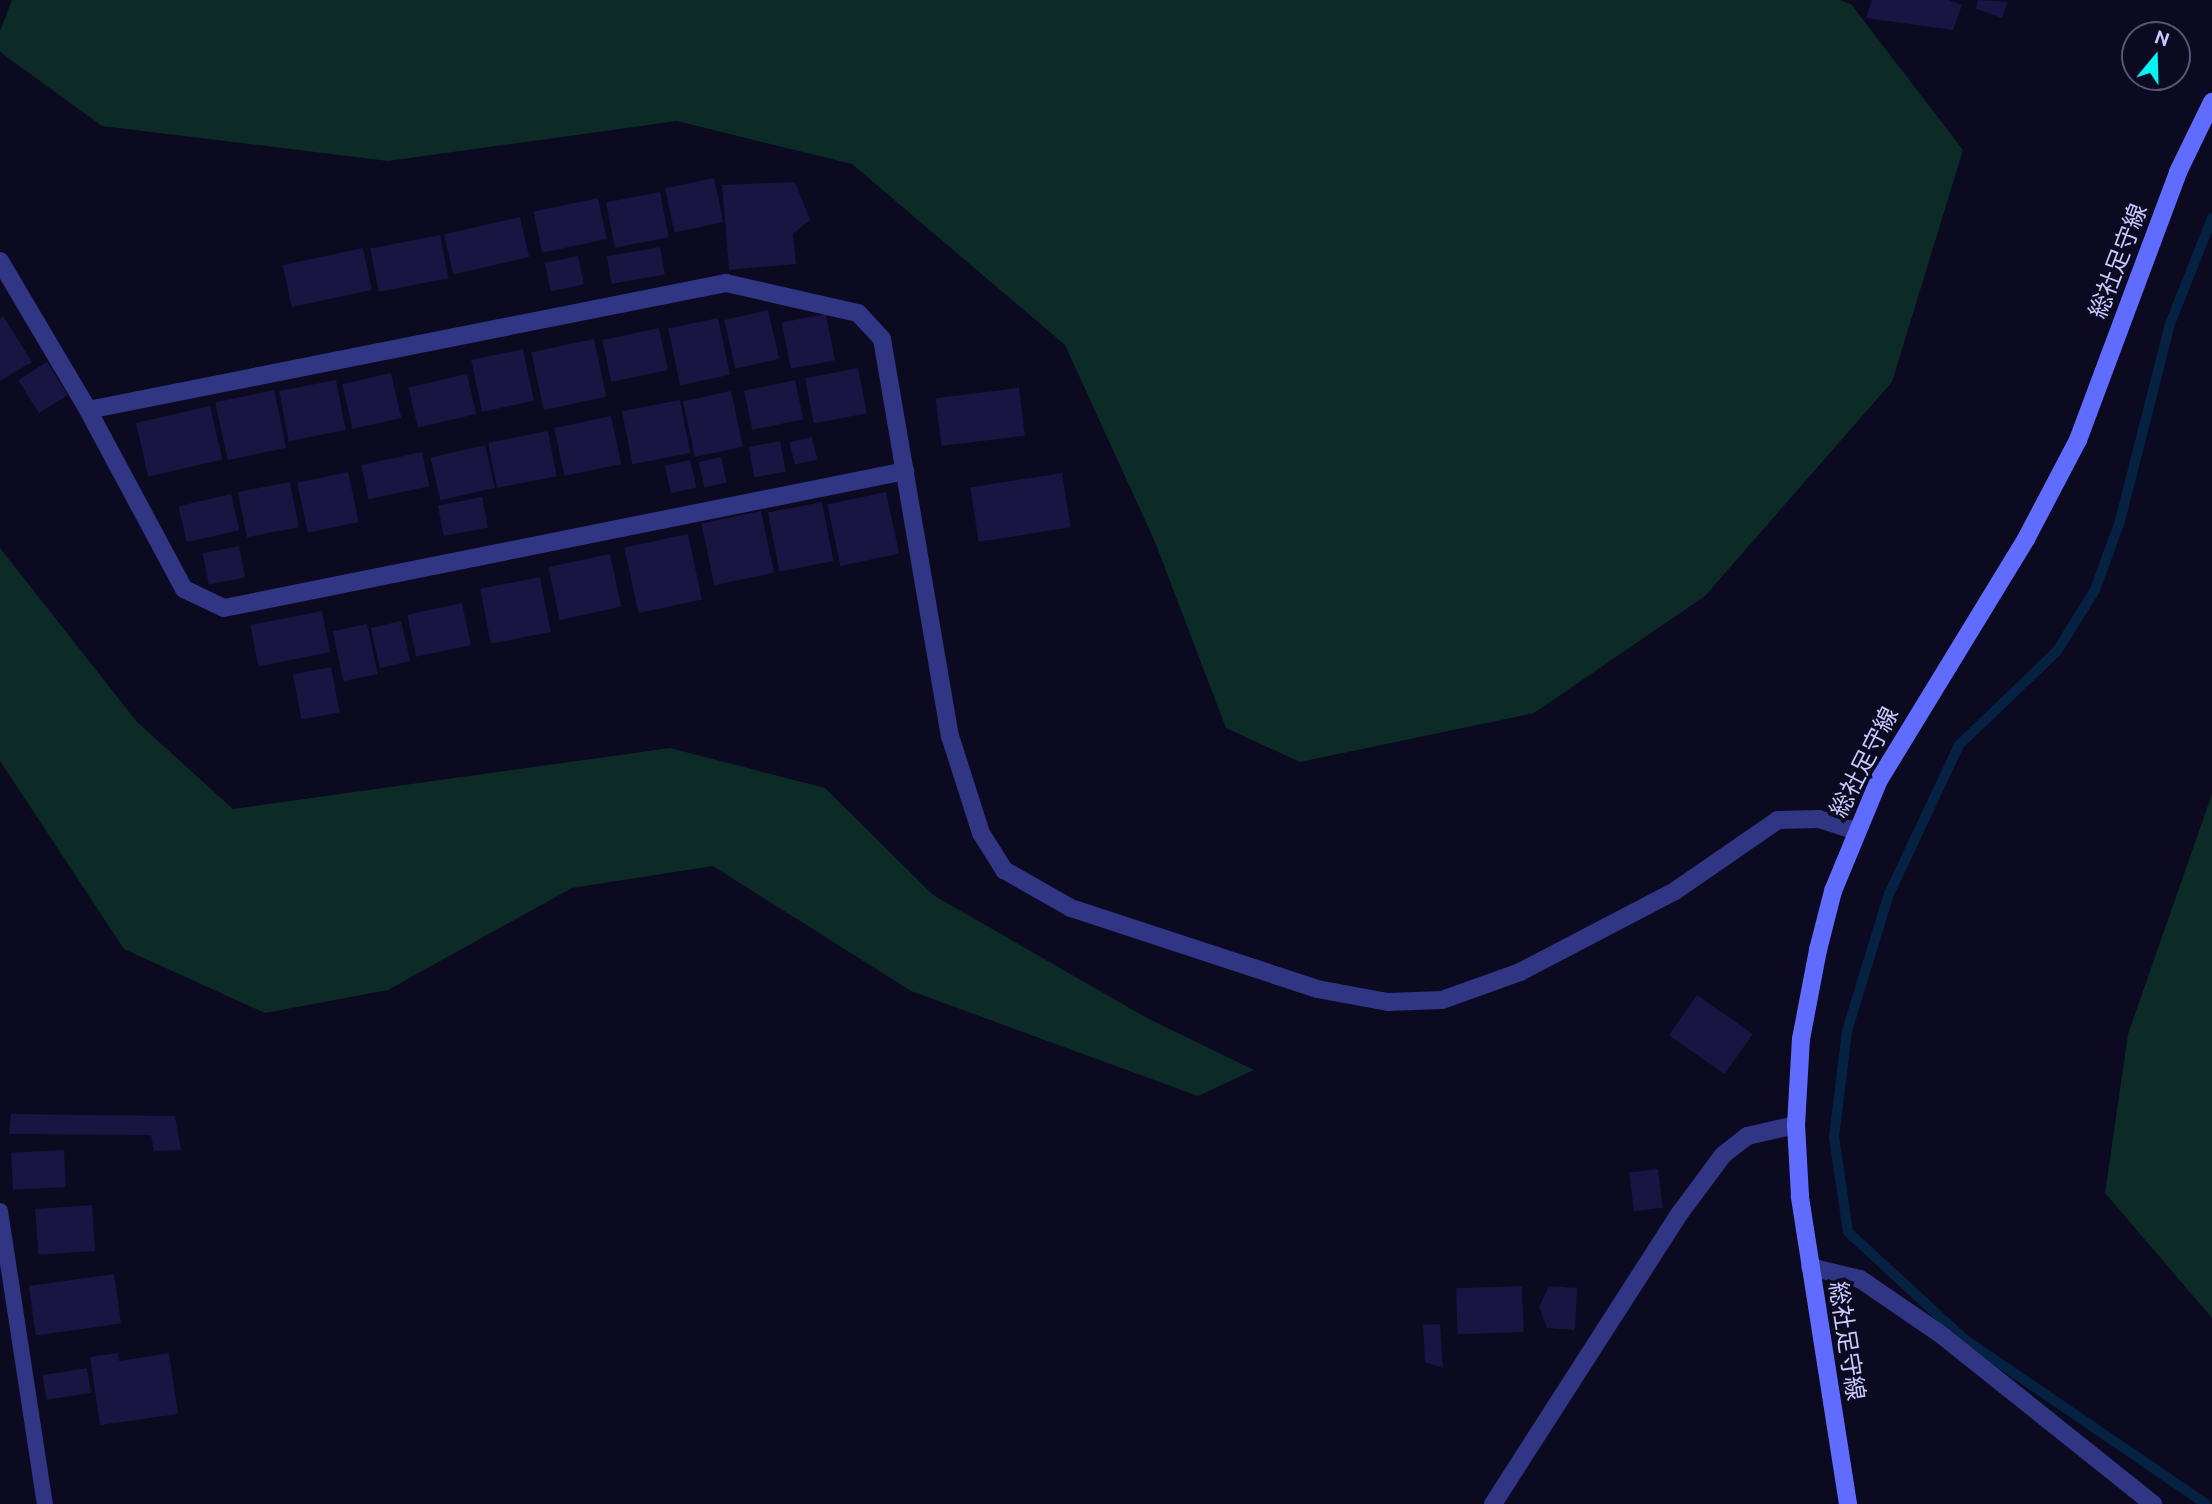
<!DOCTYPE html>
<html>
<head>
<meta charset="utf-8">
<style>
  body { margin:0 }
  #map { position:relative; width:2212px; height:1504px; overflow:hidden; background:#0b0a20; font-family:Ubuntu,"Noto Sans JP",sans-serif }
  div>[style] { position:absolute }
  [style*='--x'] { left:calc(var(--x)*1px); top:calc(var(--y)*1px); width:calc(var(--w)*1px); rotate:calc(var(--a)*1deg) }
  .green>* { inset:0; background:#0c2a26 }
  .stream>* { height:10px; margin:-5px; padding:0 5px; transform-origin:5px; border-radius:5px; background:#062243 }
  .building>* { inset:0; background:#191442; transform-origin:0 0 }
  .service>* { height:16px; margin:-8px; padding:0 8px; transform-origin:8px; border-radius:8px; background:#303584 }
  .minor>* { height:18px; margin:-9px; padding:0 9px; transform-origin:9px; border-radius:9px; background:#303584 }
  .secondary>* { height:18px; margin:-9px; padding:0 9px; transform-origin:9px; border-radius:9px; background:#606cff }
  span { translate:-50% -50%; white-space:nowrap; text-align:center; line-height:1.15; -webkit-text-stroke:7px #0b0a20; paint-order:stroke }
  .street-label { font-size:24px; color:#c9c9ff }
  .north { position:absolute; left:2121px; top:21px; width:70px; height:70px; box-sizing:border-box; background:#0b0a20; border:2px solid #575679; border-radius:50%; rotate:19deg; font-size:19px; font-weight:700; line-height:28px; text-align:center; color:#c9c9ff }
  .north::after { content:''; display:block; margin:auto; width:24px; height:32px; background:#00f4f2; clip-path:polygon(50% 0,100% 100%,50% 72%,0 100%) }
</style>
</head>
<body>
<div id="map">
  <div class="green">
    <div style="clip-path:polygon(12px 0,1840px 0,1851px 4px,1963px 150px,1892px 382px,1705px 596px,1534px 713px,1300px 762px,1226px 728px,1155px 542px,1065px 345px,852px 164px,677px 121px,388px 161px,102px 126px,0 52px,0 31px)"></div>
    <div style="clip-path:polygon(0 548px,137px 722px,233px 809px,670px 748px,825px 788px,933px 895px,1147px 1018px,1254px 1070px,1198px 1096px,911px 991px,713px 866px,572px 888px,388px 990px,265px 1013px,124px 949px,0 761px)"></div>
    <div style="clip-path:polygon(2212px 794px,2212px 1318px,2105px 1193px,2128px 1034px)"></div>
  </div>
  <div class="stream">
    <div style="--x:2206;--y:1504;--w:293;--a:-145.7"></div>
    <div style="--x:1964;--y:1339;--w:158;--a:-137.3"></div>
    <div style="--x:1848;--y:1232;--w:96;--a:-98.4"></div>
    <div style="--x:1834;--y:1137;--w:107;--a:-83"></div>
    <div style="--x:1847;--y:1031;--w:143;--a:-73"></div>
    <div style="--x:1889;--y:894;--w:165;--a:-64.8"></div>
    <div style="--x:1959;--y:745;--w:136;--a:-43.8"></div>
    <div style="--x:2057;--y:651;--w:72;--a:-58.1"></div>
    <div style="--x:2095;--y:590;--w:73;--a:-70.1"></div>
    <div style="--x:2120;--y:521;--w:203;--a:-75.8"></div>
    <div style="--x:2170;--y:324;--w:114;--a:-68.4"></div>
  </div>
  <div class="building">
    <div style="clip-path:polygon(1872px 0,1949px 0,1962px 5px,1953px 30px,1866px 18px)"></div>
    <div style="clip-path:polygon(1978px 0,2008px 2px,2002px 18px,1976px 9px)"></div>
    <div style="left:714px;top:178px;width:45px;height:50px;rotate:78deg"></div>
    <div style="clip-path:polygon(795px 182px,810px 220px,793px 234px,796px 264px,729px 270px,722px 185px)"></div>
    <div style="left:660px;top:192px;width:46px;height:55px;rotate:79deg"></div>
    <div style="left:598px;top:198px;width:42px;height:66px;rotate:78deg"></div>
    <div style="left:520px;top:217px;width:41px;height:78px;rotate:77deg"></div>
    <div style="left:440px;top:235px;width:44px;height:71px;rotate:79deg"></div>
    <div style="left:660px;top:247px;width:28px;height:54px;rotate:80deg"></div>
    <div style="left:363px;top:248px;width:43px;height:82px;rotate:78deg"></div>
    <div style="left:578px;top:256px;width:29px;height:34px;rotate:78deg"></div>
    <div style="left:768px;top:310px;width:50px;height:45px;rotate:77deg"></div>
    <div style="left:826px;top:314px;width:47px;height:45px;rotate:79deg"></div>
    <div style="clip-path:polygon(3px 316px,32px 362px,0 381px,0 318px)"></div>
    <div style="left:718px;top:318px;width:58px;height:51px;rotate:78deg"></div>
    <div style="left:659px;top:328px;width:43px;height:58px;rotate:78deg"></div>
    <div style="left:594px;top:339px;width:59px;height:64px;rotate:78deg"></div>
    <div style="left:523px;top:349px;width:53px;height:53px;rotate:78deg"></div>
    <div style="left:47px;top:362px;width:39px;height:34px;rotate:58deg"></div>
    <div style="left:858px;top:368px;width:46px;height:54px;rotate:79deg"></div>
    <div style="left:391px;top:373px;width:46px;height:50px;rotate:77deg"></div>
    <div style="left:467px;top:374px;width:41px;height:60px;rotate:77deg"></div>
    <div style="left:336px;top:380px;width:51px;height:58px;rotate:79deg"></div>
    <div style="left:795px;top:380px;width:40px;height:52px;rotate:78deg"></div>
    <div style="left:1019px;top:388px;width:48px;height:84px;rotate:83deg"></div>
    <div style="left:274px;top:390px;width:59px;height:60px;rotate:78deg"></div>
    <div style="left:731px;top:391px;width:57px;height:49px;rotate:78deg"></div>
    <div style="left:680px;top:400px;width:54px;height:59px;rotate:79deg"></div>
    <div style="left:210px;top:406px;width:55px;height:76px;rotate:77deg"></div>
    <div style="left:611px;top:416px;width:49px;height:58px;rotate:78deg"></div>
    <div style="left:548px;top:431px;width:46px;height:61px;rotate:79deg"></div>
    <div style="left:812px;top:437px;width:23px;height:23px;rotate:77deg"></div>
    <div style="left:780px;top:441px;width:31px;height:32px;rotate:79deg"></div>
    <div style="left:485px;top:445px;width:44px;height:56px;rotate:77deg"></div>
    <div style="left:422px;top:452px;width:35px;height:62px;rotate:78deg"></div>
    <div style="left:721px;top:457px;width:26px;height:23px;rotate:77deg"></div>
    <div style="left:690px;top:460px;width:28px;height:26px;rotate:77deg"></div>
    <div style="left:348px;top:472px;width:51px;height:52px;rotate:78deg"></div>
    <div style="left:1062px;top:473px;width:55px;height:93px;rotate:81deg"></div>
    <div style="left:290px;top:482px;width:46px;height:53px;rotate:79deg"></div>
    <div style="left:886px;top:492px;width:63px;height:60px;rotate:78deg"></div>
    <div style="left:231px;top:494px;width:37px;height:54px;rotate:77deg"></div>
    <div style="left:482px;top:497px;width:31px;height:45px;rotate:79deg"></div>
    <div style="left:822px;top:502px;width:60px;height:55px;rotate:79deg"></div>
    <div style="left:761px;top:511px;width:63px;height:61px;rotate:78deg"></div>
    <div style="left:688px;top:534px;width:67px;height:65px;rotate:78deg"></div>
    <div style="left:239px;top:546px;width:32px;height:37px;rotate:79deg"></div>
    <div style="left:610px;top:554px;width:54px;height:63px;rotate:78deg"></div>
    <div style="left:540px;top:577px;width:56px;height:61px;rotate:79deg"></div>
    <div style="left:462px;top:603px;width:43px;height:56px;rotate:78deg"></div>
    <div style="left:322px;top:611px;width:42px;height:73px;rotate:79deg"></div>
    <div style="left:401px;top:621px;width:41px;height:31px;rotate:77deg"></div>
    <div style="left:367px;top:624px;width:51px;height:35px;rotate:78deg"></div>
    <div style="left:331px;top:667px;width:46px;height:39px;rotate:79deg"></div>
    <div style="left:1697px;top:995px;width:68px;height:49px;rotate:35deg"></div>
    <div style="clip-path:polygon(11px 1114px,175px 1116px,181px 1150px,154px 1151px,151px 1135px,9px 1134px)"></div>
    <div style="left:64px;top:1150px;width:37px;height:53px;rotate:87deg"></div>
    <div style="left:1658px;top:1169px;width:39px;height:29px;rotate:83deg"></div>
    <div style="left:92px;top:1205px;width:46px;height:57px;rotate:86deg"></div>
    <div style="left:114px;top:1274px;width:50px;height:86px;rotate:82deg"></div>
    <div style="left:1522px;top:1286px;width:46px;height:66px;rotate:88deg"></div>
    <div style="clip-path:polygon(1549px 1286px,1577px 1288px,1575px 1330px,1547px 1328px,1539px 1307px)"></div>
    <div style="clip-path:polygon(1440px 1324px,1443px 1368px,1425px 1362px,1423px 1325px)"></div>
    <div style="clip-path:polygon(118px 1353px,119px 1361px,169px 1353px,178px 1414px,100px 1425px,90px 1357px)"></div>
    <div style="left:87px;top:1368px;width:25px;height:45px;rotate:81deg"></div>
  </div>
  <div class="service">
    <div style="--x:0;--y:1211;--w:296;--a:81.3"></div>
  </div>
  <div class="minor">
    <div style="--x:0;--y:261;--w:173;--a:59.4"></div>
    <div style="--x:88;--y:410;--w:203;--a:61.8"></div>
    <div style="--x:184;--y:589;--w:44;--a:25.4"></div>
    <div style="--x:224;--y:608;--w:695;--a:-11.37"></div>
    <div style="--x:88;--y:410;--w:651;--a:-11.26"></div>
    <div style="--x:726;--y:283;--w:135;--a:12.8"></div>
    <div style="--x:858;--y:313;--w:35;--a:47"></div>
    <div style="--x:882;--y:339;--w:403;--a:80.3"></div>
    <div style="--x:950;--y:736;--w:102;--a:72.3"></div>
    <div style="--x:981;--y:833;--w:44;--a:58.1"></div>
    <div style="--x:1004;--y:870;--w:77;--a:29.6"></div>
    <div style="--x:1071;--y:908;--w:259;--a:18.2"></div>
    <div style="--x:1317;--y:989;--w:72;--a:10.4"></div>
    <div style="--x:1388;--y:1002;--w:54;--a:-2.1"></div>
    <div style="--x:1442;--y:1000;--w:83;--a:-19.7"></div>
    <div style="--x:1520;--y:972;--w:175;--a:-27.6"></div>
    <div style="--x:1675;--y:891;--w:125;--a:-34.6"></div>
    <div style="--x:1778;--y:820;--w:41;--a:-1.4"></div>
    <div style="--x:1819;--y:819;--w:38;--a:18"></div>
    <div style="--x:1810;--y:1267;--w:51;--a:13.5"></div>
    <div style="--x:1860;--y:1279;--w:96;--a:34.4"></div>
    <div style="--x:1939;--y:1333;--w:274;--a:38.6"></div>
    <div style="--x:1493;--y:1504;--w:346;--a:-57.3"></div>
    <div style="--x:1680;--y:1213;--w:72;--a:-53.4"></div>
    <div style="--x:1723;--y:1155;--w:31;--a:-38"></div>
    <div style="--x:1747;--y:1136;--w:50;--a:-12.7"></div>
  </div>
  <div class="secondary">
    <div style="--x:1848;--y:1504;--w:312;--a:-98.9"></div>
    <div style="--x:1800;--y:1196;--w:71;--a:-93.2"></div>
    <div style="--x:1796;--y:1125;--w:86;--a:-86.7"></div>
    <div style="--x:1801;--y:1039;--w:91;--a:-79.2"></div>
    <div style="--x:1818;--y:950;--w:61;--a:-75.7"></div>
    <div style="--x:1833;--y:891;--w:120;--a:-67.5"></div>
    <div style="--x:1879;--y:780;--w:282;--a:-58.6"></div>
    <div style="--x:2026;--y:539;--w:112;--a:-62.3"></div>
    <div style="--x:2078;--y:440;--w:286;--a:-69.5"></div>
    <div style="--x:2178;--y:172;--w:78;--a:-64.1"></div>
  </div>
  <div class="street-label">
    <span style="left:2118px;top:261px;rotate:-69deg">総社足守線</span>
    <span style="left:1864px;top:762px;rotate:-63deg">総社足守線</span>
    <span style="left:1847px;top:1341px;rotate:81deg">総社足守線</span>
  </div>
  <div class="north">N</div>
</div>
</body>
</html>
